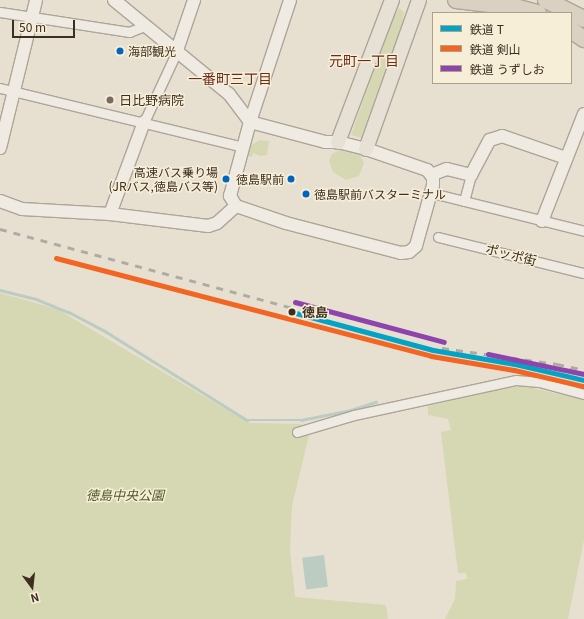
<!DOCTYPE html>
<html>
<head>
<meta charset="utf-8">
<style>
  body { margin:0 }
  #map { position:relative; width:584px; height:619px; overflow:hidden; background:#e7e0d1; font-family:Georgia,"Noto Sans JP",serif }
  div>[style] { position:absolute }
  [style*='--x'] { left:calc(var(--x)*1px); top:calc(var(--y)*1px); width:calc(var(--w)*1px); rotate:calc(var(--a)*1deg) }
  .green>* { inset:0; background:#d6d7b3 }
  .water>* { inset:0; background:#bcccc2; transform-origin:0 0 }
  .stream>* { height:2.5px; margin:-1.25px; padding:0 1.25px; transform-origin:1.25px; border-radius:1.25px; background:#bcccc2 }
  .roads { filter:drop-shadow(1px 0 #ada599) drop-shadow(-1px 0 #ada599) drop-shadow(0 1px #ada599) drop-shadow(0 -1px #ada599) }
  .street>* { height:9px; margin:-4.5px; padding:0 4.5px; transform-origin:4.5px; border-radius:4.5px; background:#efebe3 }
  .secondary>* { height:12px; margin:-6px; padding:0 6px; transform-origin:6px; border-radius:6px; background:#efebe3 }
  .primary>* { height:14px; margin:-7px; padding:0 7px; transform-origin:7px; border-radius:7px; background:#e6e1d4 }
  .highway>* { height:16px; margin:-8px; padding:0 8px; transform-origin:8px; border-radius:8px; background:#dad1c2 }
  .rail>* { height:2.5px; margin-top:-1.25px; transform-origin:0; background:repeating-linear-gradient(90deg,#afaaa2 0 7px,transparent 0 14px) }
  .rail-1>* { height:5px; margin:-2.5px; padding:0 2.5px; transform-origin:2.5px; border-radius:2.5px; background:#03a3c5 }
  .rail-2>* { height:5px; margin:-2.5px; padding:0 2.5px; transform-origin:2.5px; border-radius:2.5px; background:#f26522 }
  .rail-3>* { height:5px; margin:-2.5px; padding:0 2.5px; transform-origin:2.5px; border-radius:2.5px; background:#8e44ad }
  .dots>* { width:11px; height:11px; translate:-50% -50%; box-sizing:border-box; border:2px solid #f7eed8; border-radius:50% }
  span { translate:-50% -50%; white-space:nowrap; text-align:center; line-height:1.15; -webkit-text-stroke:3px #f7eed8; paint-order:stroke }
  .bus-label { font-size:12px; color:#3d2e20 }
  .left { translate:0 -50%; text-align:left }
  .right { translate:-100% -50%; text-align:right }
  .poi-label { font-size:13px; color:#3d2e20 }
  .street-label { font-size:13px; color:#3d2e20 }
  .stop-label { font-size:13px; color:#3d2e20; font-weight:700 }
  .park-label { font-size:13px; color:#4d5a26; font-style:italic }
  .neighbourhood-label { font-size:14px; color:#6b2e1e }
  .legend { position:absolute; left:432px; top:12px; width:140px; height:72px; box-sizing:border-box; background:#f7eed8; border:1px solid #ada18e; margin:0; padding:5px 7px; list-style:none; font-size:12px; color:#3d2e20 }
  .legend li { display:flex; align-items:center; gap:8px; height:20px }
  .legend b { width:20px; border:1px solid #ada18e }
  .north { position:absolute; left:12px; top:567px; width:40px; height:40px; -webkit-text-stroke:3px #f7eed8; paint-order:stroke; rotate:165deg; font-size:11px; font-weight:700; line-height:16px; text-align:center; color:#3d2e20 }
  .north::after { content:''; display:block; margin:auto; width:14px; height:18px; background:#3d2e20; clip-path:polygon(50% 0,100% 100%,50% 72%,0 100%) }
  .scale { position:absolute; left:12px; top:20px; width:63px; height:18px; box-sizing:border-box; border:2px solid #3d2e20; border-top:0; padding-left:5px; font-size:12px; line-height:14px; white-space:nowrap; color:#3d2e20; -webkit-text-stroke:3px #f7eed8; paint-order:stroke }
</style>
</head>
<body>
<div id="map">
  <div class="green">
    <div style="clip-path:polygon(399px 8px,404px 12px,402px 25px,361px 138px,351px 135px,393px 18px)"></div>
    <div style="clip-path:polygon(260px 140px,269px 141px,267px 155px,260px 156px,253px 153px,252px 157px,248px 156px,251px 145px)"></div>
    <div style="clip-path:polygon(342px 149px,359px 153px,364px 163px,359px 176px,346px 180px,333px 172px,329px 160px,332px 154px)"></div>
    <div style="clip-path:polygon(0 293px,57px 309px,249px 423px,301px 424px,309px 435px,292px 506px,290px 550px,295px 597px,386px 605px,388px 619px,0 619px)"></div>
    <div style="clip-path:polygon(508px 387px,529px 387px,584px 400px,584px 540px,568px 619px,445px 619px,455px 599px,456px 581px,467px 579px,466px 573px,458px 573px,450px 507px,441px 432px,451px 430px,448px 419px,428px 415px,428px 406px)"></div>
  </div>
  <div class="water">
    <div style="left:324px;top:555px;width:32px;height:22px;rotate:83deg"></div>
  </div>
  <div class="stream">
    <div style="--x:0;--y:290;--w:37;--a:14"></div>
    <div style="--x:36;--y:299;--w:35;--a:22"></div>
    <div style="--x:69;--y:312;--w:41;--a:27.8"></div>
    <div style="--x:105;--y:331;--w:168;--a:32.1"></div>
    <div style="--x:247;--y:420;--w:54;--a:0"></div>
    <div style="--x:301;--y:420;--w:51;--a:-11.3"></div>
    <div style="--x:351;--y:410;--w:26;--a:-18"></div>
  </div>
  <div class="roads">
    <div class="street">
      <div style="--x:0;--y:12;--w:131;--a:8.8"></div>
      <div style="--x:129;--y:32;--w:17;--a:-21"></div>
      <div style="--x:0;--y:88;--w:250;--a:13.6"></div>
      <div style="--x:144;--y:122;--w:76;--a:-65.1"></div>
      <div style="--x:432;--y:193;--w:157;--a:14"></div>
      <div style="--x:464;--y:201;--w:27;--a:-75"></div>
      <div style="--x:438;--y:237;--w:150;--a:13.9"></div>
      <div style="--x:297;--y:432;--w:59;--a:-16.6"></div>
      <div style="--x:354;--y:415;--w:166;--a:-12.2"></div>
      <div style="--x:516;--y:380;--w:23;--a:5"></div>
      <div style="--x:539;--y:382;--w:47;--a:14.9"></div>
    </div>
    <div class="secondary">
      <div style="--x:114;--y:0;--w:149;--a:39.3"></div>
      <div style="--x:229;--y:94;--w:35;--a:53"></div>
      <div style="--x:176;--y:53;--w:56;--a:-71.2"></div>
      <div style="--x:250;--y:122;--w:78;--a:14.9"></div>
      <div style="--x:325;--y:142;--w:13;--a:0"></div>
      <div style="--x:338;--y:142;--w:29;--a:14"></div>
      <div style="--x:366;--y:149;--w:65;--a:19"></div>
      <div style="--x:427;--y:170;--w:9;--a:49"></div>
      <div style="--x:433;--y:177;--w:8;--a:90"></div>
      <div style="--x:433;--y:185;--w:63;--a:105.6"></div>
      <div style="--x:416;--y:246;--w:9;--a:139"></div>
      <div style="--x:409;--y:252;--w:8;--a:173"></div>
      <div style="--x:401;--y:253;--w:119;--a:-165.4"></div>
      <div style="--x:286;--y:223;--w:53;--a:-161.2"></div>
      <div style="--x:236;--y:206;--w:12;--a:-121"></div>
      <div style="--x:230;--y:196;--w:77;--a:-74.9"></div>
      <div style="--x:250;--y:122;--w:128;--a:-71.8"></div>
      <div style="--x:0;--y:148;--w:152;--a:-76.3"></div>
      <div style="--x:431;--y:175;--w:17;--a:-21"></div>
      <div style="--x:447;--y:169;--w:25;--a:14"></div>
      <div style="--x:471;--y:175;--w:40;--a:-62"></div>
      <div style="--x:490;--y:140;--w:13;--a:-18"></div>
      <div style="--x:502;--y:136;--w:68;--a:19"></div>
      <div style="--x:0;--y:201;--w:23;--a:20"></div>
      <div style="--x:22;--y:209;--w:88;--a:3.3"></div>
      <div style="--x:110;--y:214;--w:99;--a:7"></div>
      <div style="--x:208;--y:226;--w:9;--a:-18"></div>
      <div style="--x:217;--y:223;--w:25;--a:-42"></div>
      <div style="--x:110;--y:214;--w:98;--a:-69.7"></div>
      <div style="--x:542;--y:221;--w:115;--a:-68.6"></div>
    </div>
    <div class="primary">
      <div style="--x:338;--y:142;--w:152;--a:-69.2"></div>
      <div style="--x:366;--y:149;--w:158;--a:-70.4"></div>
    </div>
    <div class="highway">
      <div style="--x:456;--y:0;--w:59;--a:6.8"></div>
      <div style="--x:515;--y:7;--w:24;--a:15"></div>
      <div style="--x:546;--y:0;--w:42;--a:26.6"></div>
      <div style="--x:571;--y:30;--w:16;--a:35"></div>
    </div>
  </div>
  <div class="rail">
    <div style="--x:0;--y:229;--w:303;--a:15.1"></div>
    <div style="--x:442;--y:348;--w:116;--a:7.9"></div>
    <div style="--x:557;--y:364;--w:24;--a:12"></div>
  </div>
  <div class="rail-1">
    <div style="--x:292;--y:312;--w:146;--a:15.1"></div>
    <div style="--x:433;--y:350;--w:83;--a:9.7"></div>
    <div style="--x:515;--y:364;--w:71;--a:13.1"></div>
  </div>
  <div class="rail-2">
    <div style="--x:56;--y:258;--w:388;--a:14.6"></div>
    <div style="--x:431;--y:356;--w:84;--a:9.6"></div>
    <div style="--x:514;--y:370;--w:71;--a:13.1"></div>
  </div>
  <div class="rail-3">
    <div style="--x:295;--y:302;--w:154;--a:15"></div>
    <div style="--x:488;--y:354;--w:98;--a:11.8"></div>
  </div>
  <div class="dots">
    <div style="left:120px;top:51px;background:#0065bd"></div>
    <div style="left:110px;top:100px;background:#786c5e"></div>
    <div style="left:226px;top:179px;background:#0065bd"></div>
    <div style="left:291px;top:179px;background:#0065bd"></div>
    <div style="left:306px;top:194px;background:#0065bd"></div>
    <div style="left:292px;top:312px;background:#3d2e20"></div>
  </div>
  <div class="bus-label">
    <span class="left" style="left:128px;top:51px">海部観光</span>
    <span class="right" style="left:218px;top:179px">高速バス乗り場<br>(JRバス,徳島バス等)</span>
    <span class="right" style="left:284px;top:179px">徳島駅前</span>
    <span class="left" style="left:314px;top:194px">徳島駅前バスターミナル</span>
  </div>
  <div class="poi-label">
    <span class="left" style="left:119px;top:100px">日比野病院</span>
  </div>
  <div class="street-label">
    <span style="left:511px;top:255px;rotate:14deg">ポッポ街</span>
  </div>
  <div class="stop-label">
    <span class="left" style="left:302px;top:312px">徳島</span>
  </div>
  <div class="park-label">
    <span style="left:125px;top:495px">徳島中央公園</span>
  </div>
  <div class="neighbourhood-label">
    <span style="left:364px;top:60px">元町一丁目</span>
    <span style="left:230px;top:78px">一番町三丁目</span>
  </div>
  <ul class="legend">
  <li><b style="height:5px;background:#03a3c5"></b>鉄道 T</li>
  <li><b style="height:5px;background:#f26522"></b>鉄道 剣山</li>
  <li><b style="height:5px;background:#8e44ad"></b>鉄道 うずしお</li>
  </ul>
  <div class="north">N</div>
  <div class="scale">50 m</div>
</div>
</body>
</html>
